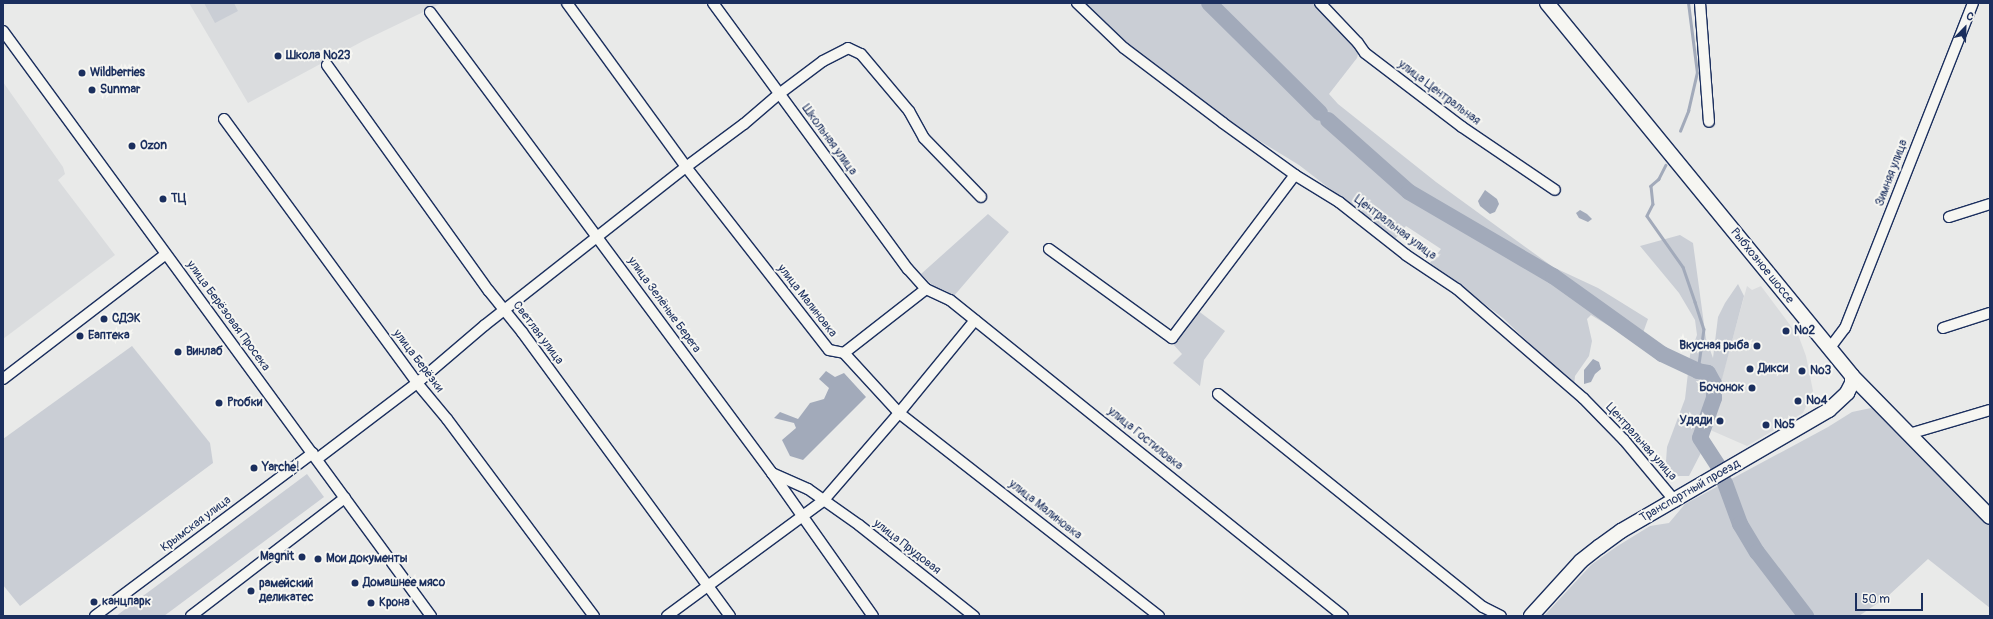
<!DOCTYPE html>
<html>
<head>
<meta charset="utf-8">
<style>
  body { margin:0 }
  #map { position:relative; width:1993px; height:619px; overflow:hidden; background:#e9eae9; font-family:Pangolin,sans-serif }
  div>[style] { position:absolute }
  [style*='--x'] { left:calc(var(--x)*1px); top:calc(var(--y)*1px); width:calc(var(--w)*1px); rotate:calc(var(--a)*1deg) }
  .built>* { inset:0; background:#dadcde }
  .green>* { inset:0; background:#caced5 }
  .water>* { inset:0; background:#a2aaba }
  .stream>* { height:2.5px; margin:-1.25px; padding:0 1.25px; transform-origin:1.25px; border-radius:1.25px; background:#a2aaba }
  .river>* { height:16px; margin:-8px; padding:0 8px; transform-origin:8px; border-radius:8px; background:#a2aaba }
  .roads { filter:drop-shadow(1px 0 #1b2f5e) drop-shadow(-1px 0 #1b2f5e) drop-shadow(0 1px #1b2f5e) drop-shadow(0 -1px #1b2f5e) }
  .street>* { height:10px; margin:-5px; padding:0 5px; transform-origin:5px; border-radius:5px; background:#f6f6f2 }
  .secondary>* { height:14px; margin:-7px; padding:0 7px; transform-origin:7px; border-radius:7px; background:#f6f6f2 }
  .dots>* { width:11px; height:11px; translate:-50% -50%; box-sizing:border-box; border:2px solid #f6f6f2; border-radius:50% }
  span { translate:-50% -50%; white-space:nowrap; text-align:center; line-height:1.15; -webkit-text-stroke:4px #f6f6f2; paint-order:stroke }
  .poi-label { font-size:12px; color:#1b2f5e; font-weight:700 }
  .left { translate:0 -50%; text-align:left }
  .right { translate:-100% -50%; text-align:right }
  .street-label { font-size:12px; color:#1b2f5e }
  .frame { position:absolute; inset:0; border:4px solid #1b2f5e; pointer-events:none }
  .north { position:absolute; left:1945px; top:8px; width:40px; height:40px; -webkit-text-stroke:3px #f6f6f2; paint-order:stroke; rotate:23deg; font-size:11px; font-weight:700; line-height:16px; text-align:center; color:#1b2f5e }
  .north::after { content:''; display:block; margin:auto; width:14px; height:18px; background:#1b2f5e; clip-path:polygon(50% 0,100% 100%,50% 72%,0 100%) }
  .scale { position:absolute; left:1855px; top:593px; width:68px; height:18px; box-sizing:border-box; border:2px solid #1b2f5e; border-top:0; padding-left:5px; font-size:12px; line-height:14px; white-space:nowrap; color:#1b2f5e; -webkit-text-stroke:3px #f6f6f2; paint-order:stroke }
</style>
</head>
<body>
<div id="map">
  <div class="built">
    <div style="clip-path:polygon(189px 3px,442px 3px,363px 41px,248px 103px)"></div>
    <div style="clip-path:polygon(3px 82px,63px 167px,65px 174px,58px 180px,115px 255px,3px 339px)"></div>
    <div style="clip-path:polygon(1747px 286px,1752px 290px,1761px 286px,1793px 329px,1796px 329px,1806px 356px,1813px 391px,1803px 413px,1747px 446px,1708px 429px)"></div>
  </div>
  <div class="green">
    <div style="clip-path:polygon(204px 3px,234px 3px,238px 11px,215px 23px)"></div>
    <div style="clip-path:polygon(1082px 3px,1313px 3px,1350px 39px,1359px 50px,1357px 58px,1329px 94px,1338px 104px,1436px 182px,1553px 267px,1598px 288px,1648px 319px,1639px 344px,1591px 315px,1587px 319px,1592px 341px,1589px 356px,1575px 376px,1574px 386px,1503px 318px,1430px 263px,1441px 249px,1406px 226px,1395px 239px,1299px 165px,1214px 113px,1165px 76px)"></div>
    <div style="clip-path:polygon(988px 214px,1009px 232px,953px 297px,946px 291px,933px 286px,921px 274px)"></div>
    <div style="clip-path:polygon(1680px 235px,1693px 243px,1706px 339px,1713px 358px,1718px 317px,1725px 303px,1738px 284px,1744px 296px,1704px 447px,1689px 476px,1665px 476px,1667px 447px,1685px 399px,1690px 355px,1697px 335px,1695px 320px,1679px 293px,1640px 246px)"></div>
    <div style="clip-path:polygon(1197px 310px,1225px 331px,1204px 360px,1200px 386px,1173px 363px,1182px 354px,1172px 343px)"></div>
    <div style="clip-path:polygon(132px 346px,210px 443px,213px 463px,20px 606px,3px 585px,3px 439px)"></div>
    <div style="clip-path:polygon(1871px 408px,1879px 413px,1990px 524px,1990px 608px,1928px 559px,1888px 596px,1859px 616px,1544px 616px,1591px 565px,1616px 547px,1650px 526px,1669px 523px,1685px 504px,1828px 427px,1852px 412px)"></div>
    <div style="clip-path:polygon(307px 474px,324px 497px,164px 616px,116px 616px)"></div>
  </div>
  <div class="water">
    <div style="clip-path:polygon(1485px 190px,1497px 199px,1499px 204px,1495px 212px,1490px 214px,1480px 206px,1478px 201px)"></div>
    <div style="clip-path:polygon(1580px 210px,1587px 214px,1592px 219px,1588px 222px,1579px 218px,1576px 213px)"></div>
    <div style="clip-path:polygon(1593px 359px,1599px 362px,1601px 369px,1595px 374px,1591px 382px,1584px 384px,1584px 370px)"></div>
    <div style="clip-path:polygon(826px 371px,835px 377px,844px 373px,866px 397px,803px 460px,790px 456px,782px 440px,796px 428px,794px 423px,774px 418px,780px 412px,798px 419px,810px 403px,824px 399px,829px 388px,819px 379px)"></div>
  </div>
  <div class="stream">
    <div style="--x:1680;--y:131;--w:22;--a:-68"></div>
    <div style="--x:1688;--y:111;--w:39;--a:-77"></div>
    <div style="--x:1697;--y:73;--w:71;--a:-97.3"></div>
    <div style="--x:1666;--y:165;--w:16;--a:117"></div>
    <div style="--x:1659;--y:179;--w:11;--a:139"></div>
    <div style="--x:1651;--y:186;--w:18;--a:84"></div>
    <div style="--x:1653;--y:204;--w:13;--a:117"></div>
    <div style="--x:1647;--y:216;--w:62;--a:54.8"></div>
    <div style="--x:1683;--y:267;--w:37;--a:71"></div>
    <div style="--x:1695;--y:302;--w:28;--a:72"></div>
    <div style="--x:1704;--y:329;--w:42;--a:98.1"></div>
  </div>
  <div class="river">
    <div style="--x:1209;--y:3;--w:156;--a:44.7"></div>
    <div style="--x:1328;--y:120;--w:108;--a:41.6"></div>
    <div style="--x:1409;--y:192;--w:167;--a:30.3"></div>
    <div style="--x:1553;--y:276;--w:134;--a:35.6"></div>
    <div style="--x:1662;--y:354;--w:40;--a:25"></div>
    <div style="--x:1698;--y:371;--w:10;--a:11"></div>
    <div style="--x:1708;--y:373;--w:13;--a:61"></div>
    <div style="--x:1714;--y:384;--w:14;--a:90"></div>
    <div style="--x:1714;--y:398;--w:42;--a:109.3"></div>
    <div style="--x:1700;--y:438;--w:33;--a:57"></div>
    <div style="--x:1725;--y:483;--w:44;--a:69.9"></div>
    <div style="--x:1740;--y:524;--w:33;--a:59"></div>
    <div style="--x:1757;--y:552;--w:81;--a:52.6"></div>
  </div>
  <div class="roads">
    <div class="street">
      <div style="--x:567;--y:3;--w:203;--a:54"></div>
      <div style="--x:686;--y:167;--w:232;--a:52"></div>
      <div style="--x:829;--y:350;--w:15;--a:11"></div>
      <div style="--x:844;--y:353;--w:81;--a:47.5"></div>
      <div style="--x:899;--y:413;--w:330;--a:38"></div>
      <div style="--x:713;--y:3;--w:330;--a:53.8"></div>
      <div style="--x:908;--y:269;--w:27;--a:48"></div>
      <div style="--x:926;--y:289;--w:26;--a:25"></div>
      <div style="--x:950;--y:300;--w:504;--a:38.8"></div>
      <div style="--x:1077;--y:3;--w:65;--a:43.8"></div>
      <div style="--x:1124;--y:48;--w:124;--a:37.1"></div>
      <div style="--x:1223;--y:123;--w:89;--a:35.8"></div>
      <div style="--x:1295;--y:175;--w:52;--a:31.5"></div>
      <div style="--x:1339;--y:202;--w:85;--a:38.3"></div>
      <div style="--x:1406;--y:255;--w:61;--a:33.7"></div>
      <div style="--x:1457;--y:289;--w:167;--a:40.9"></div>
      <div style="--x:1583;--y:398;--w:59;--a:45.7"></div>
      <div style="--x:1624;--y:440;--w:80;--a:50.1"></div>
      <div style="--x:1320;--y:3;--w:55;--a:46.5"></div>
      <div style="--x:1358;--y:43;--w:12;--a:55"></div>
      <div style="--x:1365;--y:53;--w:122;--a:37.3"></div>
      <div style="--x:1462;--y:127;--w:112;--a:34.1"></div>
      <div style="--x:1700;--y:3;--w:119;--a:85.7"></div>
      <div style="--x:430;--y:12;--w:574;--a:53.43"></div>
      <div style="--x:772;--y:473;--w:175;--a:54.8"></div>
      <div style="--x:3;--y:31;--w:725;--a:53.81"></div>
      <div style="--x:327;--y:65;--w:278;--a:54.4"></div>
      <div style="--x:489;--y:291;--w:53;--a:51.2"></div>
      <div style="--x:522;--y:332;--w:352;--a:53.8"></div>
      <div style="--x:224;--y:119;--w:327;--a:53.8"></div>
      <div style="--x:417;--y:383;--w:47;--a:50.2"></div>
      <div style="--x:447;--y:419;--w:246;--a:53.3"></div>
      <div style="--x:1949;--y:217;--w:43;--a:-17.6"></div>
      <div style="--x:1049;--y:249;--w:152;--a:35.9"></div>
      <div style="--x:1172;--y:338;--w:204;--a:-53"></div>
      <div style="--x:1943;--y:328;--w:49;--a:-17.7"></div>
      <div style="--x:1829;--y:349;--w:26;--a:-53"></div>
      <div style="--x:1845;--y:328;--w:349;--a:-68.5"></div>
      <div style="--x:844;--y:353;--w:104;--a:-38"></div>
      <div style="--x:3;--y:379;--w:205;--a:-37.5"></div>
      <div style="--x:1218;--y:394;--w:340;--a:38.8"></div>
      <div style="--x:1483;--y:607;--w:20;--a:27"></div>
      <div style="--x:1909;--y:434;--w:84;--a:-16.5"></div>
      <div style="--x:317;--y:459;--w:126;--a:-37.2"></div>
      <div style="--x:417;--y:383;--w:89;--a:-40.5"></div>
      <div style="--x:485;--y:325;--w:256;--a:-38.2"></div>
      <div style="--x:686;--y:167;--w:72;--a:-36.6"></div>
      <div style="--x:744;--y:124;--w:46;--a:-40.6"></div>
      <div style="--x:779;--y:94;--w:55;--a:-36.9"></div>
      <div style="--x:823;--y:61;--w:28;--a:-27"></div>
      <div style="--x:848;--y:48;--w:14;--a:25"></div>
      <div style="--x:861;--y:54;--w:75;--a:49.9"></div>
      <div style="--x:909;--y:111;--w:31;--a:61"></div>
      <div style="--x:924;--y:138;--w:82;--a:46"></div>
      <div style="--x:772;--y:473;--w:39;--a:24"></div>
      <div style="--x:808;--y:489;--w:62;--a:35.2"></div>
      <div style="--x:859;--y:525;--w:147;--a:38.4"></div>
      <div style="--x:95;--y:616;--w:272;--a:-36.8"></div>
      <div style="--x:191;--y:616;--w:194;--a:-37.5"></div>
      <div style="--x:667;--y:616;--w:194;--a:-36.4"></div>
      <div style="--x:823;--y:501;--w:116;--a:-49.2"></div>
      <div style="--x:899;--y:413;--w:120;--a:-50.7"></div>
    </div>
    <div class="secondary">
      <div style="--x:1547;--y:3;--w:482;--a:50.7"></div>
      <div style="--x:1852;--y:376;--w:197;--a:45.6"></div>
      <div style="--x:1531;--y:616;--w:74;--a:-47.7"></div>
      <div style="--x:1581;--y:561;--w:23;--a:-38"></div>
      <div style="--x:1599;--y:547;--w:27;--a:-36"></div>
      <div style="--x:1621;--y:531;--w:241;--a:-30.2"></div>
      <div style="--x:1829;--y:410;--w:25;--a:-43"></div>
      <div style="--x:1847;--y:393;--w:11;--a:-63"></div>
      <div style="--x:1852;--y:383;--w:7;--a:-90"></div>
    </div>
  </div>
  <div class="dots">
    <div style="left:278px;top:56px;background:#1b2f5e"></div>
    <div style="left:82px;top:73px;background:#1b2f5e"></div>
    <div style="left:92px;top:90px;background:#1b2f5e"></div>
    <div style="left:132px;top:146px;background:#1b2f5e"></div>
    <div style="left:163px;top:199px;background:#1b2f5e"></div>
    <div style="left:104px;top:319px;background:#1b2f5e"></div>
    <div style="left:1786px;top:331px;background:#1b2f5e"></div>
    <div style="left:80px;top:336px;background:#1b2f5e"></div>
    <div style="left:1757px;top:346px;background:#1b2f5e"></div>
    <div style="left:178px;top:352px;background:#1b2f5e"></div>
    <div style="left:1750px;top:369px;background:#1b2f5e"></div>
    <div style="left:1802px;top:371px;background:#1b2f5e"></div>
    <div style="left:1752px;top:388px;background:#1b2f5e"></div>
    <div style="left:1798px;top:401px;background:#1b2f5e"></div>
    <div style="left:219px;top:403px;background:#1b2f5e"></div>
    <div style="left:1720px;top:421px;background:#1b2f5e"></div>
    <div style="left:1766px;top:425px;background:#1b2f5e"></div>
    <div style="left:254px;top:468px;background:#1b2f5e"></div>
    <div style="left:302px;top:557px;background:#1b2f5e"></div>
    <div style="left:318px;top:559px;background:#1b2f5e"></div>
    <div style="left:355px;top:583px;background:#1b2f5e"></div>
    <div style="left:251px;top:591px;background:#1b2f5e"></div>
    <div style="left:94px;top:602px;background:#1b2f5e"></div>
    <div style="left:371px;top:603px;background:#1b2f5e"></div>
  </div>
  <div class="poi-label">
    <span class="left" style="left:286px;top:56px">Школа №23</span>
    <span class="left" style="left:90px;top:73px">Wildberries</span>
    <span class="left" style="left:100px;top:90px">Sunmar</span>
    <span class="left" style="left:140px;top:146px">Ozon</span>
    <span class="left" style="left:171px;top:199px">ТЦ</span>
    <span class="left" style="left:112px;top:319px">СДЭК</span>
    <span class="left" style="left:1794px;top:331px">№2</span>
    <span class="left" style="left:88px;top:336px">Еаптека</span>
    <span class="right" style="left:1749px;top:346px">Вкусная рыба</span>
    <span class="left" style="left:186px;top:352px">Винлаб</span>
    <span class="left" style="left:1758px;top:369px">Дикси</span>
    <span class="left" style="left:1810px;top:371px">№3</span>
    <span class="right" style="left:1744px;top:388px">Бочонок</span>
    <span class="left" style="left:1806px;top:401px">№4</span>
    <span class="left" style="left:227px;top:403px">Proбки</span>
    <span class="right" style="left:1712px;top:421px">Удяди</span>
    <span class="left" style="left:1774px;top:425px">№5</span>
    <span class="left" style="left:262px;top:468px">Yarche!</span>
    <span class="right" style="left:294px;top:557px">Magnit</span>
    <span class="left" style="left:326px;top:559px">Мои документы</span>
    <span class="left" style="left:363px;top:583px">Домашнее мясо</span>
    <span class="left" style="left:259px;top:591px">рамейский<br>деликатес</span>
    <span class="left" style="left:102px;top:602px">канцпарк</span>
    <span class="left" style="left:379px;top:603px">Крона</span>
  </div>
  <div class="street-label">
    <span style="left:1439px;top:93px;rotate:37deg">улица Центральная</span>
    <span style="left:829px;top:140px;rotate:54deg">Школьная улица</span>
    <span style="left:1892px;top:173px;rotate:-69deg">Зимняя улица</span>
    <span style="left:1395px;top:228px;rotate:37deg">Центральная улица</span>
    <span style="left:1762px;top:266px;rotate:51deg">Рыбхозное шоссе</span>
    <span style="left:807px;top:301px;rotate:52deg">улица Малиновка</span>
    <span style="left:664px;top:305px;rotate:54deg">улица Зелёные Берега</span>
    <span style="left:228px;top:316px;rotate:54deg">улица Берёзовая Просека</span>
    <span style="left:538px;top:333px;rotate:53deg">Светлая улица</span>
    <span style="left:418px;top:361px;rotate:53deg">улица Берёзки</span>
    <span style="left:1145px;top:439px;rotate:39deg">улица Гостиловка</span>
    <span style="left:1641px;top:442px;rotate:48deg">Центральная улица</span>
    <span style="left:1690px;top:491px;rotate:-30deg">Транспортный проезд</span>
    <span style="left:1045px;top:510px;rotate:38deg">улица Малиновка</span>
    <span style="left:196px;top:524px;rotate:-37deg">Крымская улица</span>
    <span style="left:907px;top:547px;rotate:38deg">улица Прудовая</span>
  </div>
  <div class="frame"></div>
  <div class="north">С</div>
  <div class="scale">50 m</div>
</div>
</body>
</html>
